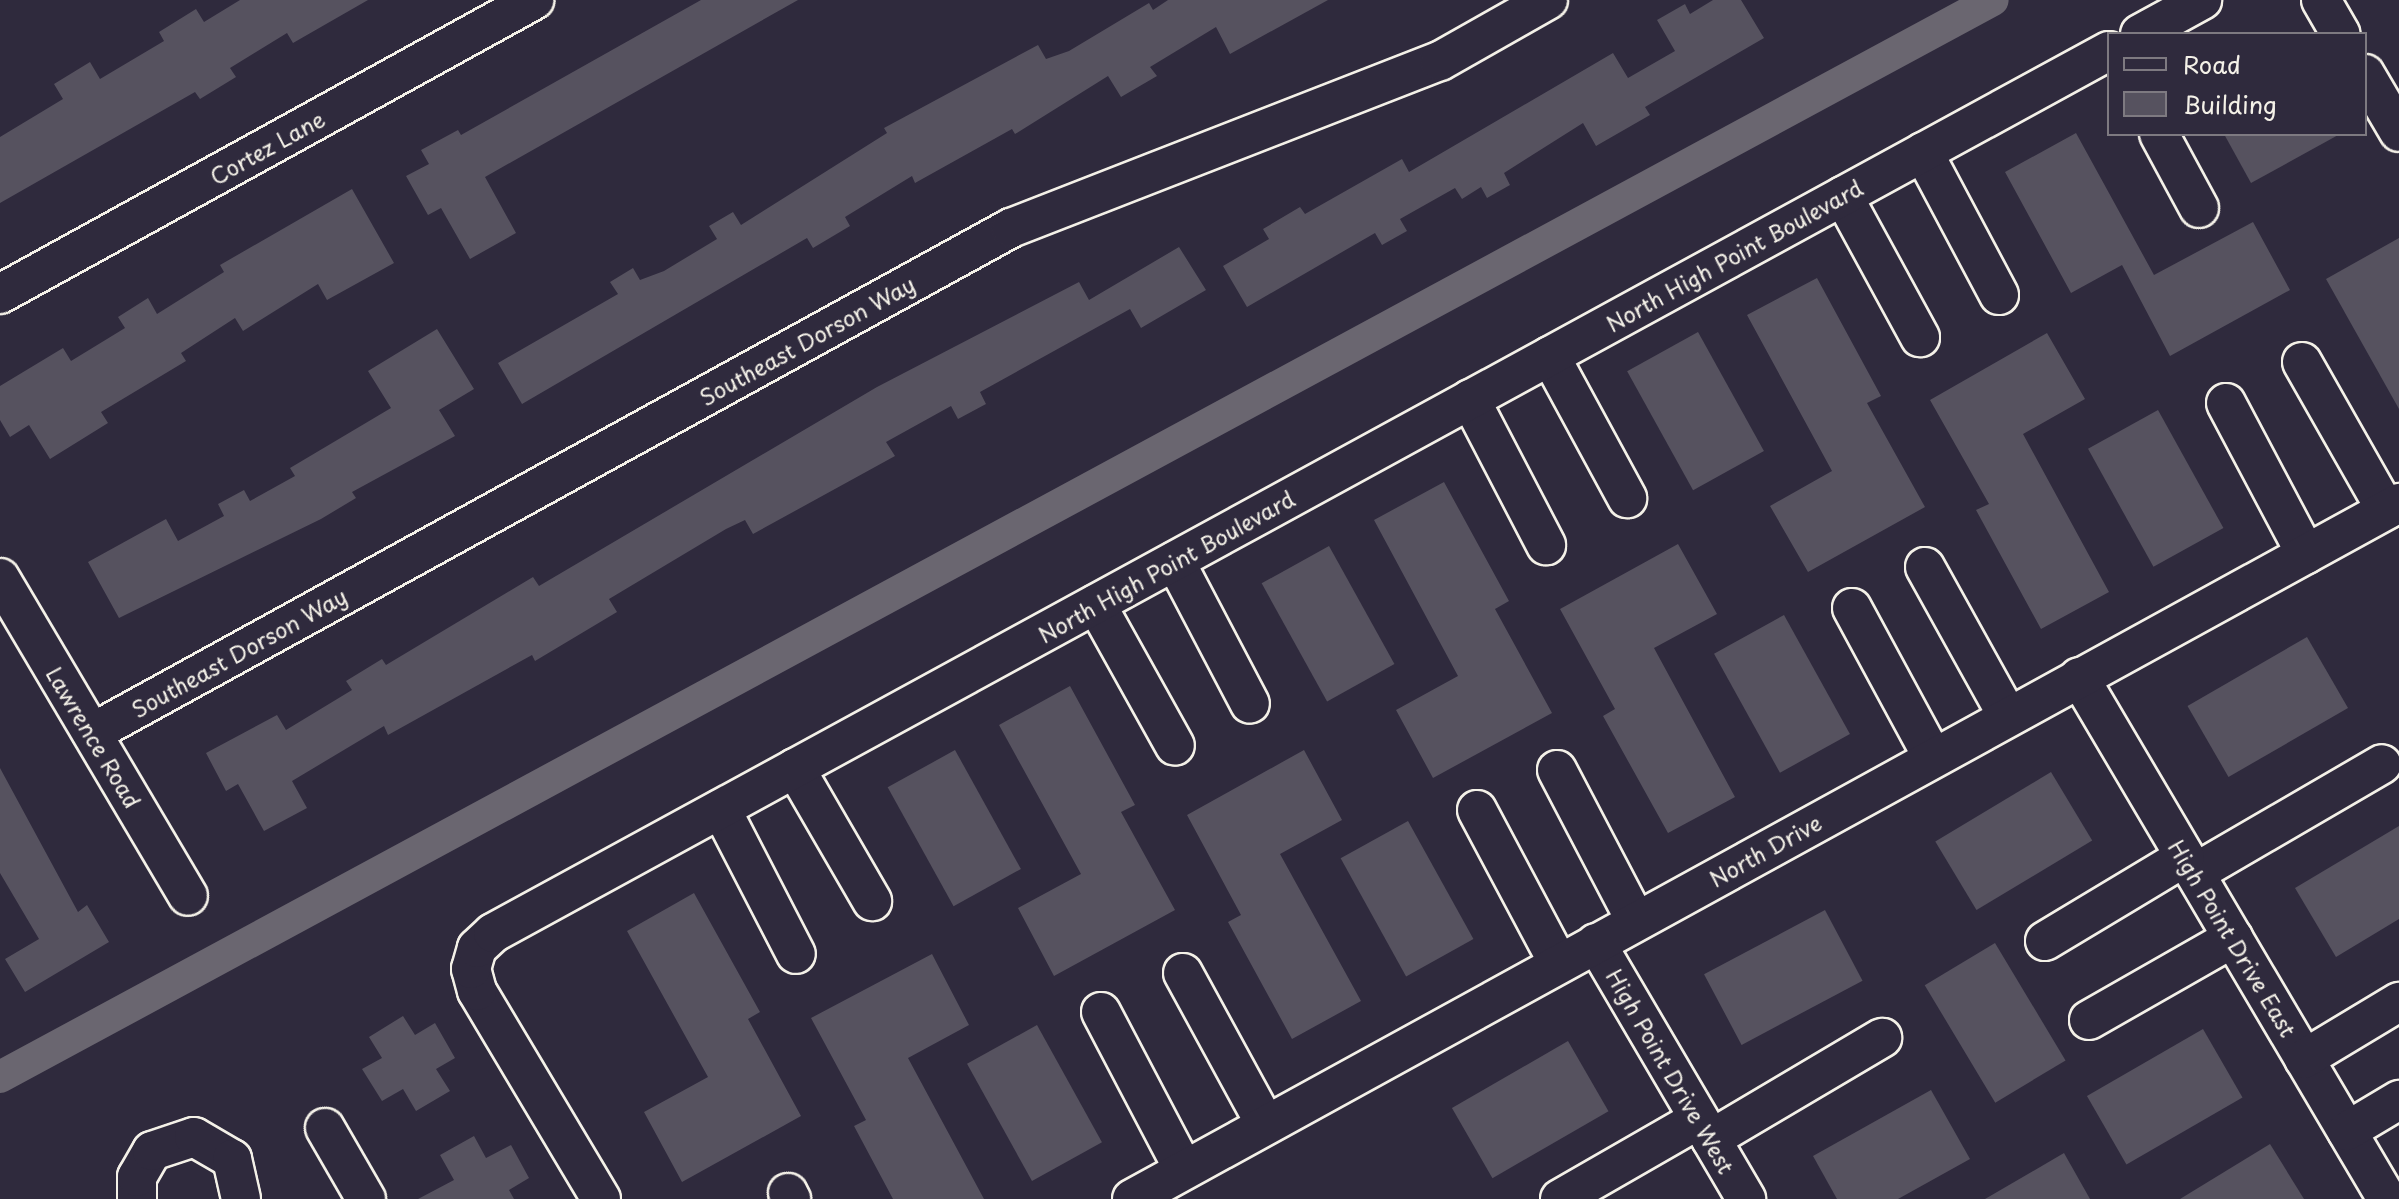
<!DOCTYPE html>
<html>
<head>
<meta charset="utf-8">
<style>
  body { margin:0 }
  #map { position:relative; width:2399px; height:1199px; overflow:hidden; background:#2f2a3d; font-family:"Playpen Sans",sans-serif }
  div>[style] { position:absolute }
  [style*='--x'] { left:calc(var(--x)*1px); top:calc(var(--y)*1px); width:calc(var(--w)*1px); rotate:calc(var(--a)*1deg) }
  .stream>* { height:9px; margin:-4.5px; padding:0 4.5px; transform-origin:4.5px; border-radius:4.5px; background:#6a6670 }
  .canal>* { height:32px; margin:-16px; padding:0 16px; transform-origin:16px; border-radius:16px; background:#6a6670 }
  .building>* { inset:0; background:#56525f; transform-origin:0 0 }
  .roads { filter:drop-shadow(2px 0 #f4f1e8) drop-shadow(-2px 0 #f4f1e8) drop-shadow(0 2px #f4f1e8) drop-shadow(0 -2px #f4f1e8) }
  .minor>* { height:38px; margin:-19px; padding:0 19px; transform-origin:19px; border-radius:19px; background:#2f2a3d }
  span { translate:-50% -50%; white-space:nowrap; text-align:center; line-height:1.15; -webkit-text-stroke:7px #2f2a3d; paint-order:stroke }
  .street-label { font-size:22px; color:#f4f1e8 }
  .legend { position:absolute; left:2107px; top:32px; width:260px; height:104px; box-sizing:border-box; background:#2f2a3d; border:2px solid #7e7a81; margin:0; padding:10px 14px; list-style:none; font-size:24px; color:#f4f1e8 }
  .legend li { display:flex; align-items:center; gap:16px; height:40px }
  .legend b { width:40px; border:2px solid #7e7a81 }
</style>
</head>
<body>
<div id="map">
  <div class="stream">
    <div style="--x:0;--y:1079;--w:1;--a:-45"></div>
  </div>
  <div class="canal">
    <div style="--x:0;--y:1077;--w:2265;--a:-28.39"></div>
  </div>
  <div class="building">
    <div style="clip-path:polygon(240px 0,368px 0,293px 43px,287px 33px,230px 68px,236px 77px,200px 99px,195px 92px,0 203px,0 137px,63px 99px,54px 84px,90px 62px,100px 79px,164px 41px,159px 32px,196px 9px,204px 22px)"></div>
    <div style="clip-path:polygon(701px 0,798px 0,485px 177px,516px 233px,470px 259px,441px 208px,428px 215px,406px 176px,429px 164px,421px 150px,458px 130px,461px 135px)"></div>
    <div style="clip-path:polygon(1168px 0,1328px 0,1230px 54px,1216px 27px,1150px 67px,1157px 76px,1121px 97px,1108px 76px,1015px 134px,1012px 129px,915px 183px,912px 176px,845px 217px,850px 226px,813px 248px,807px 238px,522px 404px,498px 363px,618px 294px,610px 282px,633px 268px,640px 280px,664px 271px,717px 239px,709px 226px,733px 212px,741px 225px,887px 133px,884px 128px,1038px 45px,1046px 59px,1069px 51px,1149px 3px,1153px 10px)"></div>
    <div style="clip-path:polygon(1713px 0,1741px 0,1764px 38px,1645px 107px,1650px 115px,1596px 146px,1583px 123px,1504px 173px,1510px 185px,1487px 198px,1481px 187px,1462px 199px,1455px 188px,1400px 219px,1407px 231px,1382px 245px,1375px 233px,1247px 307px,1223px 266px,1269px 239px,1263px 229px,1300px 207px,1305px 214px,1402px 159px,1409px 172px,1613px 53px,1628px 78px,1675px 51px,1657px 20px,1685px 4px,1690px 14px)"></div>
    <div style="clip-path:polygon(2076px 133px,2154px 275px,2253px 222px,2290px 290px,2170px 356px,2122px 265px,2071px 293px,2005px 172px)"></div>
    <div style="clip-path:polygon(2224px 134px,2340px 134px,2251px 183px)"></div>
    <div style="clip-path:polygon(352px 189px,394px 263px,327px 300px,318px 284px,243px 331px,235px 318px,181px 353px,186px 361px,101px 412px,108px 423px,50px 459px,29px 425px,10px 437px,0 420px,0 386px,63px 348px,71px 361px,125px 328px,118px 317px,148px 298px,157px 314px,224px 272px,220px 265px)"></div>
    <div style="clip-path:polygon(2399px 238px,2399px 409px,2326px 279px)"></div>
    <div style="clip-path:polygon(1179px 247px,1206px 290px,1141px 328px,1130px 309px,980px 392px,986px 404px,958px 419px,951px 406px,886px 442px,895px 456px,753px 534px,745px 520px,726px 529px,609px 599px,617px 612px,535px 661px,532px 655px,388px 735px,384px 726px,292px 781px,307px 808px,264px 831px,238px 784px,226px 791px,206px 753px,277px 715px,286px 730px,352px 690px,346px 681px,382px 659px,386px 665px,533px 577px,539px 586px,877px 387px,1079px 282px,1089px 300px)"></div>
    <div style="clip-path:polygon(1817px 278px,1881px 396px,1867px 403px,1925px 507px,1808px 572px,1770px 506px,1832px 471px,1747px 315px)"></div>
    <div style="clip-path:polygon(437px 329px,474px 389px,439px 410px,455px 436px,352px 492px,356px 498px,321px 519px,119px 618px,88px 562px,166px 519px,178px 541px,224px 516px,218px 504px,244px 490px,250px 501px,295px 476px,290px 468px,391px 408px,368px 371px)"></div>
    <div style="left:1698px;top:332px;width:136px;height:81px;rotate:61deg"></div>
    <div style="clip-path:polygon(2047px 333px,2085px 399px,2023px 434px,2109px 592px,2041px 629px,1976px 510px,1989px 504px,1930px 400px)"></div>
    <div style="left:2158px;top:410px;width:135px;height:80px;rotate:61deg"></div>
    <div style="clip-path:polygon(1444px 482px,1509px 601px,1495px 609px,1552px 713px,1433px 778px,1396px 710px,1458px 676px,1374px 520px)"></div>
    <div style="clip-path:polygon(1678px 544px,1717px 614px,1654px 648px,1735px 797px,1668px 833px,1603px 716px,1615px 709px,1560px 609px)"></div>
    <div style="left:1329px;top:546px;width:135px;height:77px;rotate:61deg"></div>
    <div style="left:1784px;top:615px;width:136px;height:80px;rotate:61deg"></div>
    <div style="left:2307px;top:637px;width:82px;height:138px;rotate:60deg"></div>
    <div style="clip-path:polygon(1070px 686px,1135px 805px,1121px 812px,1175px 910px,1054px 976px,1018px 908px,1081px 874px,999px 725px)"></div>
    <div style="left:955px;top:750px;width:136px;height:77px;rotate:61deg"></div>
    <div style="clip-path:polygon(1304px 750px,1342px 820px,1280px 854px,1361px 1001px,1292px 1039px,1228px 922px,1241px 915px,1187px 815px)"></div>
    <div style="clip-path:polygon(0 768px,78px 912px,87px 905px,109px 942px,25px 992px,5px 959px,39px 939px,0 873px)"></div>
    <div style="left:2051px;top:772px;width:80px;height:135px;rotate:59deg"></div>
    <div style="left:1408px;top:821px;width:135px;height:77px;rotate:61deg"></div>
    <div style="clip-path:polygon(2399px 826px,2399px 919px,2336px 957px,2295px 888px)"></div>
    <div style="clip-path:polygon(694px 893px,760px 1012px,748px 1019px,801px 1116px,682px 1182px,644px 1112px,708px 1077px,627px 931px)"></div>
    <div style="left:1825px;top:910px;width:80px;height:137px;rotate:62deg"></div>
    <div style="left:1995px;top:943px;width:137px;height:82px;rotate:59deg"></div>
    <div style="clip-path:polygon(932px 954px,969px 1025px,908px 1058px,984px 1199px,893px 1199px,854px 1126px,866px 1120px,811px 1018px)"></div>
    <div style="clip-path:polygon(403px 1016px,415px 1035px,435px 1023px,455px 1058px,436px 1069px,450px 1091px,416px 1111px,403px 1089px,382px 1101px,362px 1069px,382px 1058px,369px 1037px)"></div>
    <div style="left:1037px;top:1025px;width:134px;height:80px;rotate:61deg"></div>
    <div style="left:2203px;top:1029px;width:79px;height:134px;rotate:60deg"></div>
    <div style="left:1568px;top:1041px;width:81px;height:134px;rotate:60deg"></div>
    <div style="clip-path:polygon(1931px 1090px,1970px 1159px,1898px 1199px,1837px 1199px,1813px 1156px)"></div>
    <div style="clip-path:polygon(474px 1136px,486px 1158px,511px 1145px,529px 1178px,509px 1190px,514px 1199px,418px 1199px,454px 1180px,440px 1155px)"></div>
    <div style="clip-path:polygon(2270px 1144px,2304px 1199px,2180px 1199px)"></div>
    <div style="clip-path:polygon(2064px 1153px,2090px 1199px,1985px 1199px)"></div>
  </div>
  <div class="roads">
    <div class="minor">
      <div style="--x:2321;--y:0;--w:39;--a:60"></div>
      <div style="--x:2140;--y:34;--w:71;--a:-28.7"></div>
      <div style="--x:2365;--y:74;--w:67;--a:59.6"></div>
      <div style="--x:2159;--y:134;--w:84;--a:61.6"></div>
      <div style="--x:1923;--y:152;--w:162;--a:62"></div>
      <div style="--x:1843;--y:196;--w:161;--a:61.4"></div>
      <div style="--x:0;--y:294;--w:610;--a:-28.84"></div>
      <div style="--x:1550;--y:356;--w:162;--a:61.5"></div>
      <div style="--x:2302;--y:362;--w:170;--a:60.4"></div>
      <div style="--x:1470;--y:399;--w:165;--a:62.5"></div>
      <div style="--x:2226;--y:403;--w:171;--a:62.1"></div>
      <div style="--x:1175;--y:561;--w:161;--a:62.3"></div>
      <div style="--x:1925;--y:567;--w:171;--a:61"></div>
      <div style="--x:0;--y:578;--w:369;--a:59.4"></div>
      <div style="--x:1096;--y:604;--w:162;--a:60.9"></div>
      <div style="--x:1852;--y:608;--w:170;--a:61.6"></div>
      <div style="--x:2079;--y:677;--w:606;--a:59.46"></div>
      <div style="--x:92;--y:733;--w:1049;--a:-28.79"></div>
      <div style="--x:1011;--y:228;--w:460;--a:-21.3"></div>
      <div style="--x:1440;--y:61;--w:124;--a:-29.5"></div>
      <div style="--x:795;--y:768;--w:154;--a:59.9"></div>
      <div style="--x:1557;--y:770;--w:170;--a:62.4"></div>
      <div style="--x:721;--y:809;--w:163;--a:62.7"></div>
      <div style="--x:1477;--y:810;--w:174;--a:62"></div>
      <div style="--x:2195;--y:873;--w:216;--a:-30.2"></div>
      <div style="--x:2045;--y:941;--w:163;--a:-31"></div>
      <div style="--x:1596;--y:943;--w:297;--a:59.6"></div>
      <div style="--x:1183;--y:973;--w:173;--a:61.4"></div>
      <div style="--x:1101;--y:1012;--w:178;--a:62.3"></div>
      <div style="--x:2089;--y:1020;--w:166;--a:-29.7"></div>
      <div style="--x:2304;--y:1059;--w:111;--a:-31"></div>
      <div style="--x:325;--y:1128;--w:82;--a:60"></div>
      <div style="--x:2347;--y:1131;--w:61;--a:-30.8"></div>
      <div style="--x:1711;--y:1139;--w:199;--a:-30.6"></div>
      <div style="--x:788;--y:1193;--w:7;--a:63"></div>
      <div style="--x:137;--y:1199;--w:22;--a:-90"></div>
      <div style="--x:137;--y:1177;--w:30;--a:-60"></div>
      <div style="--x:152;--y:1151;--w:44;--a:-18.4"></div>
      <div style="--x:194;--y:1137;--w:44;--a:30.1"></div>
      <div style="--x:232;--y:1159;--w:41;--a:77.3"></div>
      <div style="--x:601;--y:1199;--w:242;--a:-120.8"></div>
      <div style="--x:477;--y:991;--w:23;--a:-105"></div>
      <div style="--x:471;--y:969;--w:22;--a:-74"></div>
      <div style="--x:477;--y:948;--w:22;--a:-43"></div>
      <div style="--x:493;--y:933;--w:1841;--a:-28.63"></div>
      <div style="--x:1132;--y:1199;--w:1446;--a:-28.78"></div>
      <div style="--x:1560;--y:1199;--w:160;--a:-29.9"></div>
    </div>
  </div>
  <div class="street-label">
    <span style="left:267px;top:147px;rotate:-29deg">Cortez Lane</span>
    <span style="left:1734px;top:255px;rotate:-29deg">North High Point Boulevard</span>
    <span style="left:807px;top:340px;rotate:-29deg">Southeast Dorson Way</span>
    <span style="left:1166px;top:566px;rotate:-29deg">North High Point Boulevard</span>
    <span style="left:239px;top:652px;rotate:-29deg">Southeast Dorson Way</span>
    <span style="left:94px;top:737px;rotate:59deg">Lawrence Road</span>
    <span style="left:1765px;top:850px;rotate:-29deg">North Drive</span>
    <span style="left:2233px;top:938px;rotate:59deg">High Point Drive East</span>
    <span style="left:1671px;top:1071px;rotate:60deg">High Point Drive West</span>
  </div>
  <ul class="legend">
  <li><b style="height:10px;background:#2f2a3d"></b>Road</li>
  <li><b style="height:22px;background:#56525f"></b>Building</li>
  </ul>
</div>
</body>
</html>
